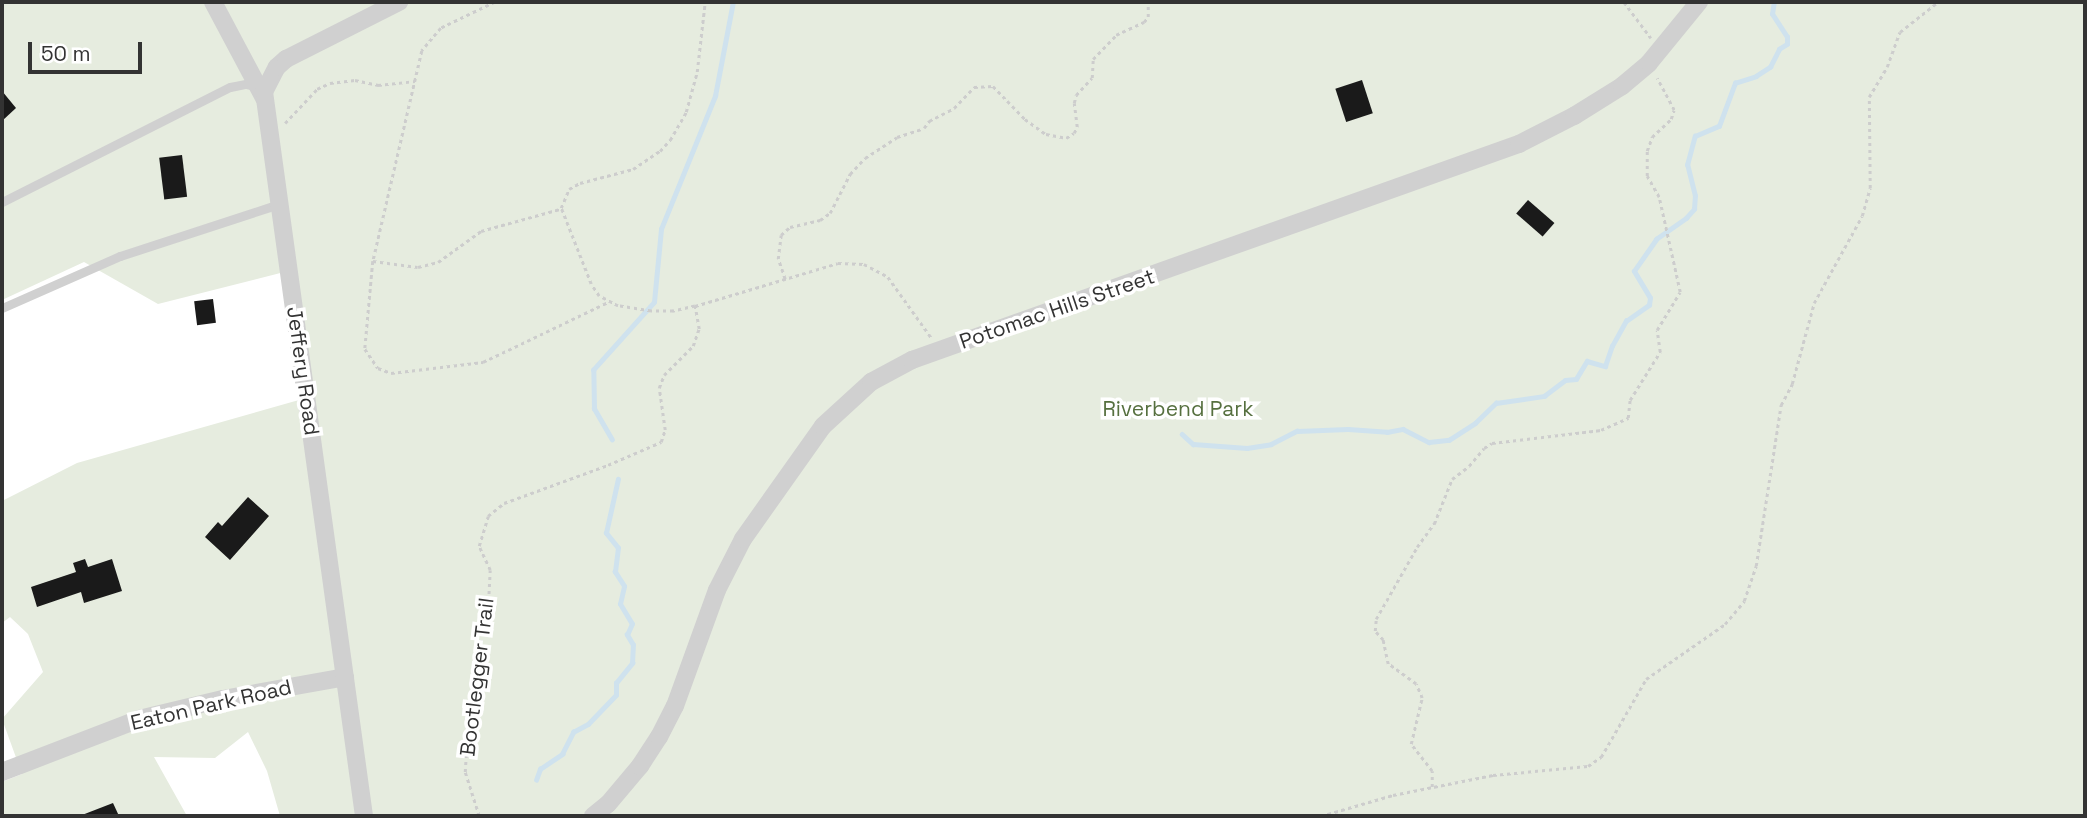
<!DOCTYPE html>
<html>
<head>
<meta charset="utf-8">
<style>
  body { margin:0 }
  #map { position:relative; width:2087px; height:818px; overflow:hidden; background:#fff; font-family:"Space Grotesk",sans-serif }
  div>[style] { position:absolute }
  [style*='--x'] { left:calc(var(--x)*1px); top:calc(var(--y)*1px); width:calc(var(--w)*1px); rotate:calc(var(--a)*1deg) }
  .green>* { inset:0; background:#e6ecdf }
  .stream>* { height:4.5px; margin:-2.25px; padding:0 2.25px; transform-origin:2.25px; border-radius:2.25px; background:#cfe2ee }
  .building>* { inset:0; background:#1a1a1a; transform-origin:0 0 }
  .path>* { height:2.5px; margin-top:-1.25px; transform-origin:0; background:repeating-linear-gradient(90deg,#cdcdcd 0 3.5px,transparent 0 7px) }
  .service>* { height:9px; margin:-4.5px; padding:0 4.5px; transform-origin:4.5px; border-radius:4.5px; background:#d0d0d0 }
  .minor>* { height:18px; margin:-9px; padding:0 9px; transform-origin:9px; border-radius:9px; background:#d0d0d0 }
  span { translate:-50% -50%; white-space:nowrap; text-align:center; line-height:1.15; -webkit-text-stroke:7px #fff; paint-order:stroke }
  .street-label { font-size:21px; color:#333 }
  .park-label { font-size:21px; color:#56703f }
  .frame { position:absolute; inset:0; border:4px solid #333; pointer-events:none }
  .scale { position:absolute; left:28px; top:42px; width:114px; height:32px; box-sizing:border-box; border:4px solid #333; border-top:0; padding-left:9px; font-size:21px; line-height:24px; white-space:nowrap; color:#333; -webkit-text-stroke:5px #fff; paint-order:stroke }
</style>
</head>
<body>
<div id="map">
  <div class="green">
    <div style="clip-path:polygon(2px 2px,2085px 2px,2085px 816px,280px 816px,267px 771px,248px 732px,215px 758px,154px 757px,187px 816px,2px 816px,2px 782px,22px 774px,2px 719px,43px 672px,28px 634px,10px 617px,2px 623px,2px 501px,77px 463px,313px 396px,296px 269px,158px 304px,84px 262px,2px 300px)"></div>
  </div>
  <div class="stream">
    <div style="--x:1182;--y:434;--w:15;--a:42"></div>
    <div style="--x:1193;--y:444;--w:54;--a:4.2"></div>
    <div style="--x:1247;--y:448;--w:24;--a:-9"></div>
    <div style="--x:1271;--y:444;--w:29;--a:-27"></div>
    <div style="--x:1297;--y:431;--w:51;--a:-2.2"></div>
    <div style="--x:1348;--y:429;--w:39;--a:4"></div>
    <div style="--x:1387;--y:432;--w:16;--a:-11"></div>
    <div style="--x:1403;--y:429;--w:29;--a:27"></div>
    <div style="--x:1429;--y:442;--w:20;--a:-6"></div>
    <div style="--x:1449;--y:440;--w:31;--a:-33"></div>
    <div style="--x:1475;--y:423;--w:29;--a:-44"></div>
    <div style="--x:1496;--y:403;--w:49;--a:-8.3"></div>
    <div style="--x:1544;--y:396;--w:26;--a:-37"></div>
    <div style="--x:1565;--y:380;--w:11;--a:-5"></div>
    <div style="--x:1576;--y:379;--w:21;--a:-59"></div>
    <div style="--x:1587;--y:361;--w:19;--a:16"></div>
    <div style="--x:1605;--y:366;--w:21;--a:-71"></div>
    <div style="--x:1612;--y:346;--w:29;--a:-61"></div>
    <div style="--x:1626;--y:321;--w:28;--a:-35"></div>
    <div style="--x:1649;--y:305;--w:7;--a:-82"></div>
    <div style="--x:1650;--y:298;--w:31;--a:-121"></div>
    <div style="--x:1634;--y:271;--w:39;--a:-55"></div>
    <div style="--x:1656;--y:239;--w:37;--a:-35"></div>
    <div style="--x:1686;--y:218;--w:12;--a:-48"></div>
    <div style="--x:1694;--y:209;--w:13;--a:-86"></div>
    <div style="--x:1695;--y:196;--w:32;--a:-104"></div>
    <div style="--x:1687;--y:165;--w:30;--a:-75"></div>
    <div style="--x:1695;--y:136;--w:26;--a:-23"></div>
    <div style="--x:1719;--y:126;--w:46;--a:-69.6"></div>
    <div style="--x:1735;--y:83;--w:22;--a:-18"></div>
    <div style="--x:1756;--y:76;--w:17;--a:-33"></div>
    <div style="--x:1770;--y:67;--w:20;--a:-63"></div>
    <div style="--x:1779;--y:49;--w:9;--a:-32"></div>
    <div style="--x:1787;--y:44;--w:7;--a:-90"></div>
    <div style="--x:1787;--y:37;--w:27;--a:-123"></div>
    <div style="--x:1772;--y:14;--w:12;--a:-81"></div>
    <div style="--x:612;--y:440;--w:36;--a:-120"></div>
    <div style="--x:594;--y:409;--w:39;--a:-91"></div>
    <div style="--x:593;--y:370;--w:91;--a:-48.1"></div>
    <div style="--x:654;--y:302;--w:73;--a:-84.5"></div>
    <div style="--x:661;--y:229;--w:144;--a:-67.9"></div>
    <div style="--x:715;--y:96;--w:96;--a:-79.2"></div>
    <div style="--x:536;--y:780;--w:12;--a:-70"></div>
    <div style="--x:540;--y:769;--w:27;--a:-34"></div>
    <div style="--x:562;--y:754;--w:25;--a:-63"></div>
    <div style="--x:573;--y:732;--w:17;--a:-28"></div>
    <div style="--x:588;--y:724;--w:40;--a:-46"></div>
    <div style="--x:616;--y:695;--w:12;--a:-90"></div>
    <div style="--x:616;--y:683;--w:26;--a:-51"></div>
    <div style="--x:632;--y:663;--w:18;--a:-87"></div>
    <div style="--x:633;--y:645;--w:12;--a:-121"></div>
    <div style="--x:627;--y:635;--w:12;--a:-66"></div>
    <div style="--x:632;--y:624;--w:23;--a:-121"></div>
    <div style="--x:620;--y:604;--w:18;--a:-77"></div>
    <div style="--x:624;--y:586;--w:17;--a:-123"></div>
    <div style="--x:615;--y:572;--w:24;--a:-83"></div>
    <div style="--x:618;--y:548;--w:19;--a:-129"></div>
    <div style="--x:606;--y:533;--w:55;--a:-77.5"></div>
  </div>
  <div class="building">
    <div style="left:1362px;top:80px;width:35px;height:28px;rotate:72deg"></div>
    <div style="clip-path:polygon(2px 91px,16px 108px,2px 121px)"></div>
    <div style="left:182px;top:155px;width:42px;height:23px;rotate:83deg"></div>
    <div style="left:1528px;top:200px;width:35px;height:18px;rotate:41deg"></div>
    <div style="left:213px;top:299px;width:24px;height:19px;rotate:83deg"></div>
    <div style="clip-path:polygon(248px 497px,269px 516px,230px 560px,205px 537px,218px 522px,222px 526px)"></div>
    <div style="clip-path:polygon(85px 559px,88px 567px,112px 559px,122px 591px,84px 603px,81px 592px,37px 607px,31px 587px,76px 572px,73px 563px)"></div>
    <div style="clip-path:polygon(113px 803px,119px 816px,82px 816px,82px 815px)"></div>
  </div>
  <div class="path">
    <div style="--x:495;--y:2;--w:60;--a:154.3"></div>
    <div style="--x:441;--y:28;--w:30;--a:130"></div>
    <div style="--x:422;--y:51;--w:216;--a:103.1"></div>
    <div style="--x:373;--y:261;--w:45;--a:7.6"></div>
    <div style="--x:418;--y:267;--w:21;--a:-14"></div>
    <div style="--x:438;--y:262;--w:53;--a:-35.8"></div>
    <div style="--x:481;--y:231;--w:82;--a:-15.6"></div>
    <div style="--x:1624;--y:2;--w:45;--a:53.1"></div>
    <div style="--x:285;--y:123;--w:47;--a:-46.7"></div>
    <div style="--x:317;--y:89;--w:14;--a:-25"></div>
    <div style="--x:330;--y:83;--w:25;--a:-7"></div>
    <div style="--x:355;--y:80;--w:24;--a:12"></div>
    <div style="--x:378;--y:85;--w:37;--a:-6"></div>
    <div style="--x:373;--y:261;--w:88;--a:95.2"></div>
    <div style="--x:365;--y:349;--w:23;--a:56"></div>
    <div style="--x:378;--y:368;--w:14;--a:21"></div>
    <div style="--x:391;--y:373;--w:93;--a:-6.8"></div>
    <div style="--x:483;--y:362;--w:139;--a:-25.6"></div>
    <div style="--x:785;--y:279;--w:21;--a:-109"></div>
    <div style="--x:778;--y:259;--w:24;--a:-83"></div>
    <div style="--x:781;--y:235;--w:12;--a:-42"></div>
    <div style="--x:790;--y:227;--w:31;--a:-13"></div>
    <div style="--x:820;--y:220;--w:12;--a:-35"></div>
    <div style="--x:830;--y:213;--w:44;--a:-62.9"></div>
    <div style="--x:850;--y:174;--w:22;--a:-47"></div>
    <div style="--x:865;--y:158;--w:38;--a:-33"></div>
    <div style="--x:897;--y:137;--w:28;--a:-18"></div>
    <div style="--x:924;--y:128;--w:9;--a:-54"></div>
    <div style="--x:929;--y:121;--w:28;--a:-27"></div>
    <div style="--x:954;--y:108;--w:29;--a:-46"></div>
    <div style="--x:974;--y:87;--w:19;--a:-3"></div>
    <div style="--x:993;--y:86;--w:46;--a:45.9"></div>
    <div style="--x:1025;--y:119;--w:26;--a:36"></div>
    <div style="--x:1046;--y:134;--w:20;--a:11"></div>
    <div style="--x:1066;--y:138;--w:9;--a:-32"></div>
    <div style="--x:1074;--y:133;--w:7;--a:-63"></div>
    <div style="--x:1077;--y:127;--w:24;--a:-97"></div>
    <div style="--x:1074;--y:103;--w:8;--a:-76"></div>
    <div style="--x:1076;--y:95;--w:23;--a:-47"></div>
    <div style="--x:1092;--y:78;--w:19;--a:-87"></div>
    <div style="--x:1093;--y:59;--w:33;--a:-46"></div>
    <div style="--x:1116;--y:35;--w:31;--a:-25"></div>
    <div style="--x:1144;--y:22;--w:6;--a:-51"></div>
    <div style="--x:1148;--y:17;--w:15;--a:-90"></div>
    <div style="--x:695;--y:306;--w:149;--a:-16.7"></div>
    <div style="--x:838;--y:263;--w:26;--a:2"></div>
    <div style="--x:864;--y:264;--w:27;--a:28"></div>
    <div style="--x:888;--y:277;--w:74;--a:54.4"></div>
    <div style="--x:1432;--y:787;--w:16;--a:-90"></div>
    <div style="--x:1432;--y:771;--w:34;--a:-128"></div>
    <div style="--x:1411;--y:744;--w:47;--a:-76.6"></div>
    <div style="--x:1422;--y:698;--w:15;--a:-113"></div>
    <div style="--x:1416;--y:684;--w:34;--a:-144"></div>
    <div style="--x:1388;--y:664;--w:25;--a:-102"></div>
    <div style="--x:1383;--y:640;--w:12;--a:-132"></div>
    <div style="--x:1375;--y:631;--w:12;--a:-85"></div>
    <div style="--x:1376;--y:619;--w:83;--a:-60.3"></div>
    <div style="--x:1417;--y:547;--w:29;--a:-54"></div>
    <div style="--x:1434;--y:524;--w:48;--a:-68.2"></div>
    <div style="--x:1452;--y:479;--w:21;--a:-37"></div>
    <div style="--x:1469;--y:466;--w:23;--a:-50"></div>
    <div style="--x:1484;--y:448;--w:9;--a:-32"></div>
    <div style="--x:1492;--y:443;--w:110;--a:-6.8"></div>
    <div style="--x:1601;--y:430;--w:30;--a:-24"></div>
    <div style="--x:1628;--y:418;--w:18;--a:-84"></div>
    <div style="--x:1630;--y:400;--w:57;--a:-58"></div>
    <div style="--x:1660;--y:352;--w:22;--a:-98"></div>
    <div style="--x:1657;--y:330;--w:44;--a:-58.8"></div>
    <div style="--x:1680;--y:292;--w:97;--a:-102.5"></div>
    <div style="--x:1659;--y:197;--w:24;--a:-120"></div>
    <div style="--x:1647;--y:176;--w:25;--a:-90"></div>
    <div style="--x:1647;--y:151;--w:15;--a:-70"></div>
    <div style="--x:1652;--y:137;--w:26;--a:-43"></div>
    <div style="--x:1671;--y:119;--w:9;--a:-72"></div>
    <div style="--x:1674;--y:110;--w:36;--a:-118"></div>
    <div style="--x:479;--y:816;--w:46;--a:-107.7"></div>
    <div style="--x:465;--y:772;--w:64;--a:-86.4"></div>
    <div style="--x:469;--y:708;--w:45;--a:-76"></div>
    <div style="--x:480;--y:664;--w:37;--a:-88"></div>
    <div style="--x:481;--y:627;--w:20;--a:-70"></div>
    <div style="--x:488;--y:608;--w:38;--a:-87"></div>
    <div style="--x:490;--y:570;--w:26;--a:-115"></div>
    <div style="--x:479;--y:546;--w:31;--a:-73"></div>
    <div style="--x:488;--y:516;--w:21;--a:-39"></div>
    <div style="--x:504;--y:503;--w:111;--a:-20.1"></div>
    <div style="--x:608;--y:465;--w:58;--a:-23.5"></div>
    <div style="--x:661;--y:442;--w:13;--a:-72"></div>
    <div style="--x:665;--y:430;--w:42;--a:-98.1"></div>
    <div style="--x:659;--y:388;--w:14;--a:-69"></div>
    <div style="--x:664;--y:375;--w:41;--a:-45"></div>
    <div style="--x:693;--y:346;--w:18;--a:-71"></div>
    <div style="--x:699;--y:329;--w:23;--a:-100"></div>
    <div style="--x:695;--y:306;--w:23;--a:167"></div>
    <div style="--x:673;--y:311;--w:22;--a:180"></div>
    <div style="--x:651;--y:311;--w:33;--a:-171"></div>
    <div style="--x:618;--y:306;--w:21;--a:-152"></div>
    <div style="--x:599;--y:296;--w:14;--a:-124"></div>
    <div style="--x:591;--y:284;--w:82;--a:-111.5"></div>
    <div style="--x:561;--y:208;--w:21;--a:-67"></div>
    <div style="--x:569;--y:189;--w:13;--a:-29"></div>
    <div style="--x:580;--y:183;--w:55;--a:-14.8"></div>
    <div style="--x:633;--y:169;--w:32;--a:-34"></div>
    <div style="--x:660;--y:151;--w:15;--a:-48"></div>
    <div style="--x:670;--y:140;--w:32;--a:-60"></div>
    <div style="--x:686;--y:112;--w:41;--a:-74.6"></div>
    <div style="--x:697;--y:72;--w:70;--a:-83.5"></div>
    <div style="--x:1321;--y:816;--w:75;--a:-16.3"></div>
    <div style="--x:1393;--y:795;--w:102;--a:-11.3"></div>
    <div style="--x:1493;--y:775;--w:95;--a:-5.4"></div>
    <div style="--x:1588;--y:766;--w:16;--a:-35"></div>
    <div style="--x:1601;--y:757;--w:90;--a:-60"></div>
    <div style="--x:1646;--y:679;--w:96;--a:-34.8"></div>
    <div style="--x:1725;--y:624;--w:30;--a:-50"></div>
    <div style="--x:1744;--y:601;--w:37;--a:-71"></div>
    <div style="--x:1756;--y:566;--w:163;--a:-81.2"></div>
    <div style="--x:1781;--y:405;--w:24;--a:-62"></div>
    <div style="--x:1792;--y:384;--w:84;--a:-74.8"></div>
    <div style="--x:1814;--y:303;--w:99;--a:-61.1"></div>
    <div style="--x:1862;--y:216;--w:29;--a:-74"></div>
    <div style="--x:1870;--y:188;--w:91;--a:-90.6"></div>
    <div style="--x:1869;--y:97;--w:35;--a:-59"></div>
    <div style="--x:1887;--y:67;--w:37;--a:-70"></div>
    <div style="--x:1900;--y:32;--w:48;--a:-38.3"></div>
  </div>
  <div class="service">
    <div style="--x:2;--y:202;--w:255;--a:-26.8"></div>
    <div style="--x:230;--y:87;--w:16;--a:-11"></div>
    <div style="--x:246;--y:84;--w:12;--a:14"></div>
    <div style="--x:2;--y:308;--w:129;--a:-23.8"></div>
    <div style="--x:120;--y:256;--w:167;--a:-18.1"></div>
  </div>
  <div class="minor">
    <div style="--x:213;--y:2;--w:109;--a:62"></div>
    <div style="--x:2;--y:772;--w:147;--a:-21.1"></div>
    <div style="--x:139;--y:719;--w:86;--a:-13.4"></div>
    <div style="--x:223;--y:699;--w:124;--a:-10.2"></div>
    <div style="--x:364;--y:816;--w:731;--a:-97.86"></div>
    <div style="--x:264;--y:92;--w:28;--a:-63"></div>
    <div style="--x:277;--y:67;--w:12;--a:-42"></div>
    <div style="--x:286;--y:59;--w:127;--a:-26.8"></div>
    <div style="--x:593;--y:816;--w:19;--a:-39"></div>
    <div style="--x:608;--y:804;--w:50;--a:-49.9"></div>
    <div style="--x:640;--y:766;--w:35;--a:-57"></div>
    <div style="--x:659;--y:737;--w:35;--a:-63"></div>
    <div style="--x:675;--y:706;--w:123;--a:-70.1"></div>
    <div style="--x:717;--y:590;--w:57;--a:-63"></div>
    <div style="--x:743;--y:539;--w:138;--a:-54.7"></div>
    <div style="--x:823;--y:426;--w:65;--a:-42.5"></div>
    <div style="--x:871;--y:382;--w:47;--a:-28.2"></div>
    <div style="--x:912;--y:360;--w:644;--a:-19.59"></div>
    <div style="--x:1519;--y:144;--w:62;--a:-27"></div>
    <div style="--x:1574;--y:116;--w:57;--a:-32"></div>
    <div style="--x:1622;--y:86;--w:35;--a:-40"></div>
    <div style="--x:1649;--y:63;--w:79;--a:-50.7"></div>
  </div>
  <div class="street-label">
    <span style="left:1057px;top:309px;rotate:-19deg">Potomac Hills Street</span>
    <span style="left:303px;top:371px;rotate:82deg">Jeffery Road</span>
    <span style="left:477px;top:677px;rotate:-83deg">Bootlegger Trail</span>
    <span style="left:211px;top:705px;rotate:-13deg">Eaton Park Road</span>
  </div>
  <div class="park-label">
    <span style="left:1178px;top:409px">Riverbend Park</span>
  </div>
  <div class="frame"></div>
  <div class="scale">50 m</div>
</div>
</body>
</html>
